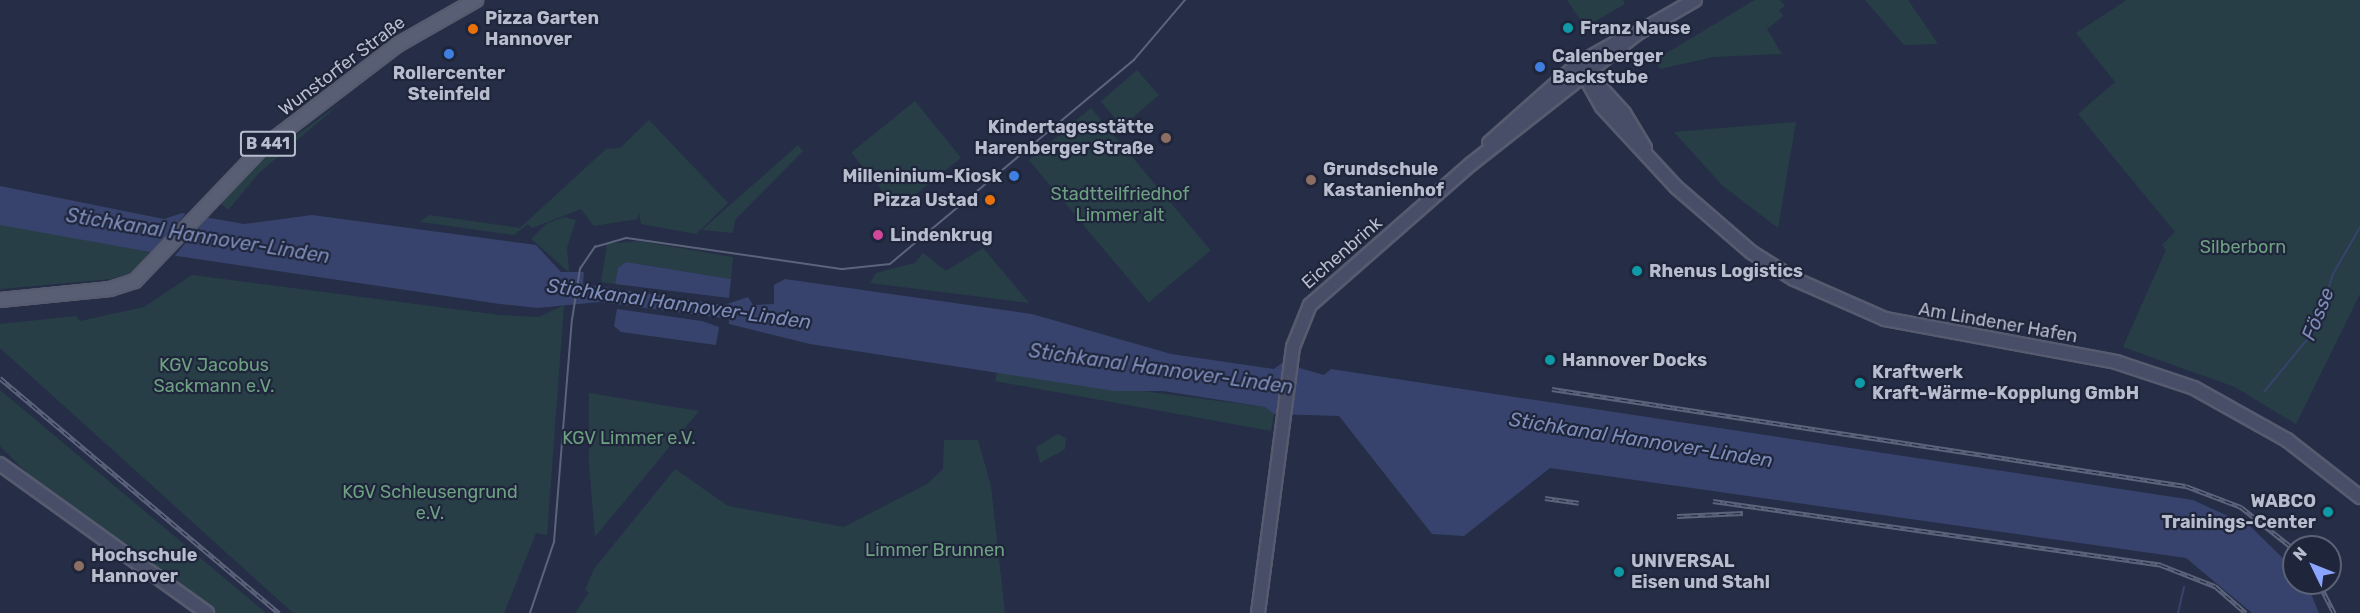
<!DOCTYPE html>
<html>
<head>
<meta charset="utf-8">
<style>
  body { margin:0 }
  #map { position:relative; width:2360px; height:613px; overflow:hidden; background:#252e46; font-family:Rubik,sans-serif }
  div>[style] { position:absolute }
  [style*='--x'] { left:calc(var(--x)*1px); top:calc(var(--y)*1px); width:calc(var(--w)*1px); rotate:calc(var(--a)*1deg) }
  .green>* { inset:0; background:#273e47; transform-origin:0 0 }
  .water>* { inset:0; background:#37436c }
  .pier>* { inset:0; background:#252e46 }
  .stream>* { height:2px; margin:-1px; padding:0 1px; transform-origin:1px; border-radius:1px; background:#37436c }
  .roads { filter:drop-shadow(2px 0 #565b6f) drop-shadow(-2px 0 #565b6f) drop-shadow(0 2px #565b6f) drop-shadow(0 -2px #565b6f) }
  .secondary>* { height:12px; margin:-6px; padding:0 6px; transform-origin:6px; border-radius:6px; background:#484e68 }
  .primary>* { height:12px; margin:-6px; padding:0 6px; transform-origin:6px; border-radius:6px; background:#585f75 }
  .tram>* { height:1.5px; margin:-0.75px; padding:0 0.75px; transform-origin:0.75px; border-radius:0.75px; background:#5c647c }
  .rail>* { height:4.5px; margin-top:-2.25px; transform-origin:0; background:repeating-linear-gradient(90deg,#1f253b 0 7px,#5c647c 0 14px); box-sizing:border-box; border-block:2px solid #5c647c }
  .dots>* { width:16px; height:16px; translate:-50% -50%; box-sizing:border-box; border:3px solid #1f253b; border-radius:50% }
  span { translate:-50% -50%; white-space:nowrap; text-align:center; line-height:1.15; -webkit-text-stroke:4.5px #1f253b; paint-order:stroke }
  .shield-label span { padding:2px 4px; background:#1f253b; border:2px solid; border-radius:4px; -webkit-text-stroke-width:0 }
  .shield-label { font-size:16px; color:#b8bdce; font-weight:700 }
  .poi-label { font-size:18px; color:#b8bdce; font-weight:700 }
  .left { translate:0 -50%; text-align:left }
  .right { translate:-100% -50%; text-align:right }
  .street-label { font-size:18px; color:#b8bdce }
  .park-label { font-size:18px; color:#6da182 }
  .water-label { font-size:20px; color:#7d8cb8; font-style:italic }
  .north { position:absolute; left:2282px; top:535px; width:60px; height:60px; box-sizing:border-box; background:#1f253b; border:2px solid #5c6276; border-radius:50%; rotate:313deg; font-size:16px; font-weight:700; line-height:24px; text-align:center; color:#b8bdce }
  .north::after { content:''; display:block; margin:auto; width:21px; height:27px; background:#8ca5ff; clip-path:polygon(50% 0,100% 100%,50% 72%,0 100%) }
</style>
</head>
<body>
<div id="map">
  <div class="green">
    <div style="clip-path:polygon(1567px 0,1623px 0,1625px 4px,1585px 27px)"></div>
    <div style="clip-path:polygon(1755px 0,1780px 0,1785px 6px,1779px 10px,1783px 16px,1767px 29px,1782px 54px,1713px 57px,1660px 69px,1655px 60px)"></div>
    <div style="clip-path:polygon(1865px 0,1908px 0,1938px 44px,1904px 45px)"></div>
    <div style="clip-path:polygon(2127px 0,2360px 0,2360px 294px,2296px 424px,2235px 387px,2123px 347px,2166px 250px,2162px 245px,2175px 232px,2078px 114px,2115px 82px,2076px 33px)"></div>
    <div style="left:1137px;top:70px;width:33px;height:48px;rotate:49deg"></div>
    <div style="clip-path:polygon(343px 101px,259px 173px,228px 210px,220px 203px,253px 167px)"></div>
    <div style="left:915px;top:101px;width:73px;height:82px;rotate:51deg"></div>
    <div style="left:1091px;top:108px;width:186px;height:81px;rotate:50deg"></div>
    <div style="clip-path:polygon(649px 120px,728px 203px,696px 234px,641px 224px,639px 213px,637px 219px,594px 226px,581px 209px,532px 228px,528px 224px,514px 235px,420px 222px,429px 215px,520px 228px,606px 149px,620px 148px)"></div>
    <div style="clip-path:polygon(1796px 122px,1778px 228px,1723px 186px,1674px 132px)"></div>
    <div style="clip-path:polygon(798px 145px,803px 151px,735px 220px,733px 233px,702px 230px)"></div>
    <div style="clip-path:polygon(564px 217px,576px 220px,567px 248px,569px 272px,531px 239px,546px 224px)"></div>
    <div style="clip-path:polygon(0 224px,150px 252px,133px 273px,111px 279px,0 289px)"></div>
    <div style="clip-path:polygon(638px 241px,733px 257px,731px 279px,626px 262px,618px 268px,615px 284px,601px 282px,607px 244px)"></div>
    <div style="clip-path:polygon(983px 248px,1029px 303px,870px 283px,876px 273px,915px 263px,923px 253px,946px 271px)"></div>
    <div style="clip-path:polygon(192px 275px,500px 315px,539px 317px,564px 305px,547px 535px,536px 533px,504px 613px,293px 613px,0 348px,0 324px,76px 316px,80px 321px,144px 307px)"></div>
    <div style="clip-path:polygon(997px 372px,1265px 407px,1274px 414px,1271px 431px,995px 381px)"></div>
    <div style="clip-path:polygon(0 390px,266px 613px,214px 613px,135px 549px,43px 489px,0 446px)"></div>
    <div style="clip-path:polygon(589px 393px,699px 411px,595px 537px,589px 463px)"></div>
    <div style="clip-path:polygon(1058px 434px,1066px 438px,1065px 449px,1040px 463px,1036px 447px)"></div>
    <div style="clip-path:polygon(944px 440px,978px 440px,991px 486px,1005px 613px,575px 613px,589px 593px,585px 590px,594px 569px,675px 469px,728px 506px,844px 527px,927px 484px,943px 469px)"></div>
  </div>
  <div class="water">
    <div style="clip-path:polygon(0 186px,164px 219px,182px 213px,244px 224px,312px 215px,536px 245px,561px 272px,584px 272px,583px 284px,724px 305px,748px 297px,753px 305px,774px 304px,774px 285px,785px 279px,1032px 314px,1171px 354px,1274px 369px,1282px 363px,1324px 375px,1331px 369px,2193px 500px,2250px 526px,2294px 569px,2294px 583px,2307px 584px,2319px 613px,2252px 613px,2186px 558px,1550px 468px,1464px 536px,1432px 534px,1339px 416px,1274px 414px,1265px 407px,1163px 391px,1115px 391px,810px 344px,729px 324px,729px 319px,600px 302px,537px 308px,500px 304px,150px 252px,0 225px)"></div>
    <div style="clip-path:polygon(626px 262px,731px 279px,729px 298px,615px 284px,618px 268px)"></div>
    <div style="clip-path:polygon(617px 309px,702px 321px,719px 327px,716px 345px,621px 332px,614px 326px)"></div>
  </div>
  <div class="pier">
    <div style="clip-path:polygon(188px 211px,208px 216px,172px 259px,150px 255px)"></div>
  </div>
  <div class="stream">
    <div style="--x:2264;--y:392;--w:80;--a:-50.6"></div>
    <div style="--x:2315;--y:330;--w:59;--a:-72.2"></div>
    <div style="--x:2333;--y:274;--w:54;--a:-60.1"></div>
    <div style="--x:2178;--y:613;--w:27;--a:-77"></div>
  </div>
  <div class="roads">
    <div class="secondary">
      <div style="--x:1578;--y:64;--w:49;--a:60.8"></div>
      <div style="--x:1602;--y:107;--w:109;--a:47.2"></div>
      <div style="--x:1676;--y:187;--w:99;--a:40.9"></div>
      <div style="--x:1751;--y:252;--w:51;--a:32.1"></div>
      <div style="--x:1794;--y:279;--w:99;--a:23.7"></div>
      <div style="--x:1885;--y:319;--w:235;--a:10.5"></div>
      <div style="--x:2116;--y:362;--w:82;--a:18.4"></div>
      <div style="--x:2194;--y:388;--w:107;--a:29.2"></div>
      <div style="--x:2287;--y:440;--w:93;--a:38"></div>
      <div style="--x:1583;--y:68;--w:61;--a:47.7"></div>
      <div style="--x:1624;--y:113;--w:41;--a:59"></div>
      <div style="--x:1489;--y:143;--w:119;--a:-41.6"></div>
      <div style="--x:1578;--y:64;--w:47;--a:-29.3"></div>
      <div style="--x:0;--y:464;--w:255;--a:35.7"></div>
      <div style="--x:1258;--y:613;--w:268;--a:-82.5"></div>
      <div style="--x:1293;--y:347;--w:45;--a:-68"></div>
      <div style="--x:1310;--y:305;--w:214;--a:-41.2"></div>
      <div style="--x:1471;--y:164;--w:210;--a:-38.2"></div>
      <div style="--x:1636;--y:34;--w:68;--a:-30"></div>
    </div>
    <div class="primary">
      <div style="--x:0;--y:300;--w:111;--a:-5.7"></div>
      <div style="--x:110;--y:289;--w:26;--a:-18"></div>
      <div style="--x:135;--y:281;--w:182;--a:-46.3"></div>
      <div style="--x:261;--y:149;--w:173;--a:-37.3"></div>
      <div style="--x:399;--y:44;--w:89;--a:-29.7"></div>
    </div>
  </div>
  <div class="tram">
    <div style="--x:530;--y:613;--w:75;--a:-71.3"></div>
    <div style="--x:554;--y:542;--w:223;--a:-85.4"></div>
    <div style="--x:572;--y:320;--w:52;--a:-81.1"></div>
    <div style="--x:580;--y:269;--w:27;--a:-56"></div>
    <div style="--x:595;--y:247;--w:33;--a:-16"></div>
    <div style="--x:627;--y:238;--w:218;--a:8.2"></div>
    <div style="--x:843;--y:269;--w:47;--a:-6.1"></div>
    <div style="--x:890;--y:264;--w:318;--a:-39.9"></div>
    <div style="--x:1134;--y:60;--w:79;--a:-49.6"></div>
  </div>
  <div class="rail">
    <div style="--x:0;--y:378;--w:365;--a:40.1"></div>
    <div style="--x:1552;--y:389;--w:641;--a:8.7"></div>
    <div style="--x:2186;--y:486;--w:59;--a:20.9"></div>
    <div style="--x:2241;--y:507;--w:68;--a:38.4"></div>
    <div style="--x:1545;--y:498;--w:34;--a:8"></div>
    <div style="--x:1713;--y:501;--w:453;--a:8.1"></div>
    <div style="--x:2161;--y:565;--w:58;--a:21.3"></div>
    <div style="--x:2215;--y:586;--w:41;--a:41.1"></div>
    <div style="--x:1677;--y:516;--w:66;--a:-2.6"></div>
    <div style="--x:2319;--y:583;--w:34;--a:63"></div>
  </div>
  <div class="dots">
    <div style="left:1568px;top:28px;background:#0f9aa8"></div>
    <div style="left:473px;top:29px;background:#e8710a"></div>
    <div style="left:449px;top:54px;background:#3f7fe0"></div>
    <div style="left:1540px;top:67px;background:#3f7fe0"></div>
    <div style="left:1166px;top:138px;background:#8d6e63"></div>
    <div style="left:1014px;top:176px;background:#3f7fe0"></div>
    <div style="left:1311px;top:180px;background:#8d6e63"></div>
    <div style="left:990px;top:200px;background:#e8710a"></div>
    <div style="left:878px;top:235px;background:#d1479c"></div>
    <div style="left:1637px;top:271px;background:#0f9aa8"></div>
    <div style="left:1550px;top:360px;background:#0f9aa8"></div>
    <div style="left:1860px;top:383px;background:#0f9aa8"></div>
    <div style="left:2328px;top:512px;background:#0f9aa8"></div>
    <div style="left:79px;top:566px;background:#8d6e63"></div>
    <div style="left:1619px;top:572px;background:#0f9aa8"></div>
  </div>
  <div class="shield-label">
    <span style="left:268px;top:144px">B 441</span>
  </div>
  <div class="poi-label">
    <span class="left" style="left:485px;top:29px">Pizza Garten<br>Hannover</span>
    <span class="left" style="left:1580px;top:28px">Franz Nause</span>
    <span class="left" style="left:1552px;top:67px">Calenberger<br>Backstube</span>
    <span style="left:449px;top:84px">Rollercenter<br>Steinfeld</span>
    <span class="right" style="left:1154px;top:138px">Kindertagesstätte<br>Harenberger Straße</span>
    <span class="left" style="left:1323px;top:180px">Grundschule<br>Kastanienhof</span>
    <span class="right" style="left:1002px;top:176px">Milleninium-Kiosk</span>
    <span class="right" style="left:978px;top:200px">Pizza Ustad</span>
    <span class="left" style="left:890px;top:235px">Lindenkrug</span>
    <span class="left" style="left:1649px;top:271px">Rhenus Logistics</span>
    <span class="left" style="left:1562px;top:360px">Hannover Docks</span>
    <span class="left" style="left:1872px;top:383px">Kraftwerk<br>Kraft-Wärme-Kopplung GmbH</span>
    <span class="right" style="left:2316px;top:512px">WABCO<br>Trainings-Center</span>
    <span class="left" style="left:91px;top:566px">Hochschule<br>Hannover</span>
    <span class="left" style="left:1631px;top:572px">UNIVERSAL<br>Eisen und Stahl</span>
  </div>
  <div class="street-label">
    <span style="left:342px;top:66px;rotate:-37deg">Wunstorfer Straße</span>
    <span style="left:1342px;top:253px;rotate:-41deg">Eichenbrink</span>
    <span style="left:1998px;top:323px;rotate:10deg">Am Lindener Hafen</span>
  </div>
  <div class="park-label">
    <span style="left:1120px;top:205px">Stadtteilfriedhof<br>Limmer alt</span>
    <span style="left:2243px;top:247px">Silberborn</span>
    <span style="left:214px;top:376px">KGV Jacobus<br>Sackmann e.V.</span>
    <span style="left:629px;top:438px">KGV Limmer e.V.</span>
    <span style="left:430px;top:503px">KGV Schleusengrund<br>e.V.</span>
    <span style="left:935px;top:550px">Limmer Brunnen</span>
  </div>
  <div class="water-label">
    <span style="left:198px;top:236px;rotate:9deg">Stichkanal Hannover-Linden</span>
    <span style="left:679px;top:304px;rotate:8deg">Stichkanal Hannover-Linden</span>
    <span style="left:2318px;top:314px;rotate:-68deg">Fösse</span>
    <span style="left:1161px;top:369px;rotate:8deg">Stichkanal Hannover-Linden</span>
    <span style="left:1641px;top:440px;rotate:9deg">Stichkanal Hannover-Linden</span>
  </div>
  <div class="north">N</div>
</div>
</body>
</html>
